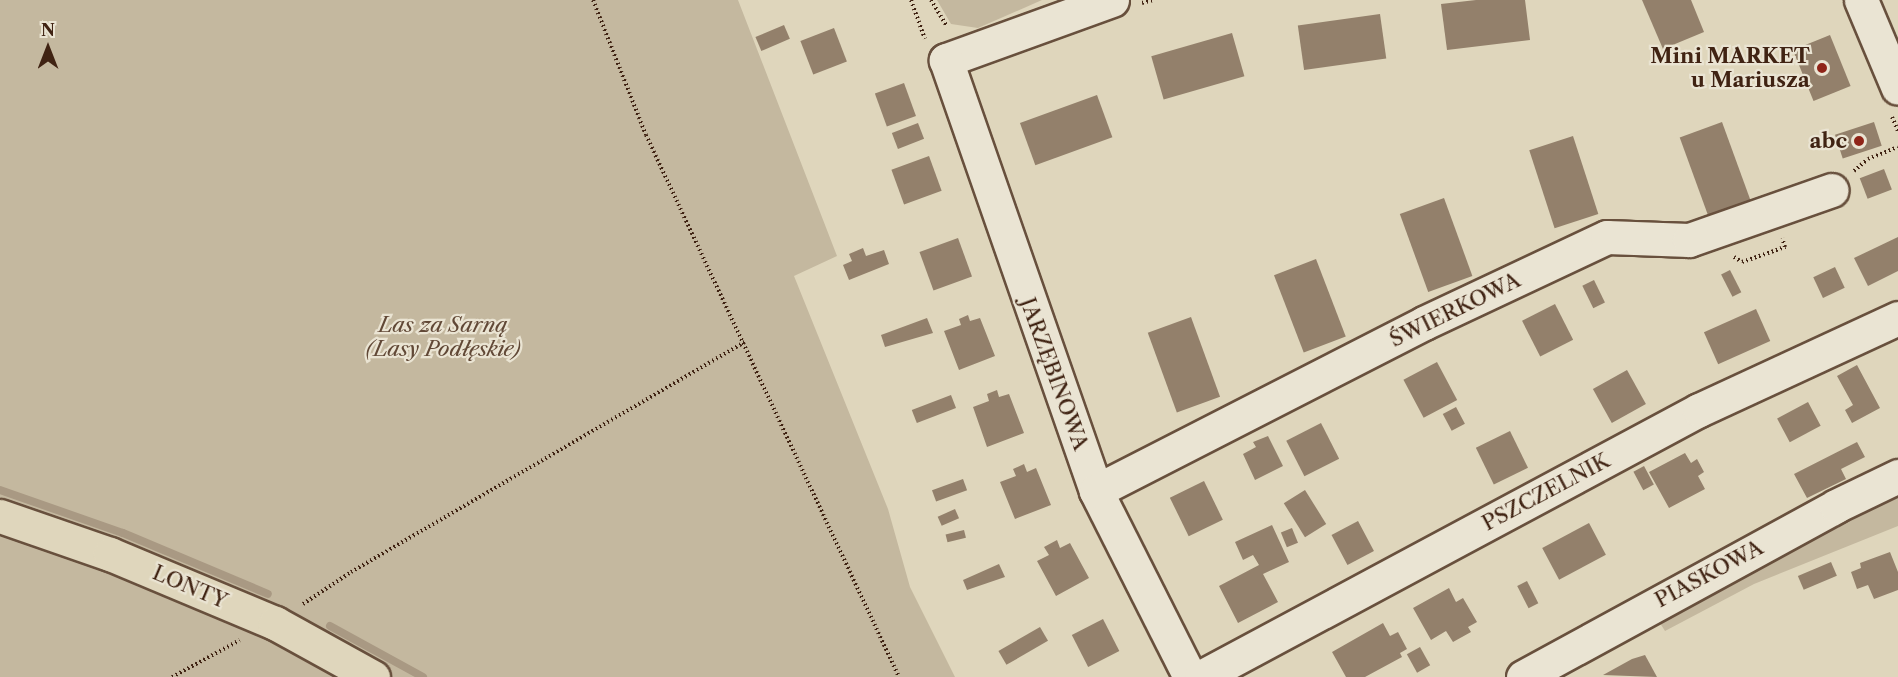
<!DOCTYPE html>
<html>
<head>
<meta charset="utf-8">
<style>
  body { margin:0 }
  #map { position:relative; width:1898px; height:677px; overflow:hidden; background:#dfd6bc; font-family:"Libre Caslon Text",serif }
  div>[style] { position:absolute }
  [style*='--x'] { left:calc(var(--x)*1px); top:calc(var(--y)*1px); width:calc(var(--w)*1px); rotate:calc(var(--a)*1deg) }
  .green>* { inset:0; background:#c4b89f }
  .stream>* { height:8px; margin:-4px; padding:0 4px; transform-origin:4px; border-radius:4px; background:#a99983 }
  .building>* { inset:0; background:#93806b; transform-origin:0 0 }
  .path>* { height:4px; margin-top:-2px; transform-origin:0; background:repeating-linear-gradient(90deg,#402313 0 1.5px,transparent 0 4.5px) }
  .roads { filter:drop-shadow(2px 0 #68503d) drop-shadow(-2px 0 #68503d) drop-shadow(0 2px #68503d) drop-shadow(0 -2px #68503d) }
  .minor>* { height:33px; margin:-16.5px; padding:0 16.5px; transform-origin:16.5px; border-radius:16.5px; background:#eae4d3 }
  .major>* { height:33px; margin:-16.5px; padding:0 16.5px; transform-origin:16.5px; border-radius:16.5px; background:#dfd6bc }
  .dots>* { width:16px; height:16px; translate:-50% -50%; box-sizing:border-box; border:3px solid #eae4d3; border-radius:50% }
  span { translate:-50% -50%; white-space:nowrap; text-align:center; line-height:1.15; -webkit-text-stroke:4.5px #eae4d3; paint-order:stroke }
  .poi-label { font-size:21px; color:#402313; font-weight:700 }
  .right { translate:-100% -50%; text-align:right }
  .street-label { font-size:21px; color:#402313 }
  .park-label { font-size:21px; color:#614836; font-style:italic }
  .north { position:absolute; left:18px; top:18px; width:60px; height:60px; -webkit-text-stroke:4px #eae4d3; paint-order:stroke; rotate:0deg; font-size:16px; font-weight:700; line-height:24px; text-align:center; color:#402313 }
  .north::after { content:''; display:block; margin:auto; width:21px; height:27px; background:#402313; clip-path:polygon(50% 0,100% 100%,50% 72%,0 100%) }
</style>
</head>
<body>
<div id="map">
  <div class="green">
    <div style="clip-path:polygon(0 0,738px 0,837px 256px,794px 276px,888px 509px,910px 587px,955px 677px,0 677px)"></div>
    <div style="clip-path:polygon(937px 0,1042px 0,978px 28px,951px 24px)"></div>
    <div style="clip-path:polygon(1898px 485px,1898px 526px,1754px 584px,1665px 631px,1653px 612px)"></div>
  </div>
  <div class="stream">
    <div style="--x:0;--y:490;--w:130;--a:19.3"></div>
    <div style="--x:123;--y:533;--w:157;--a:22.8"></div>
    <div style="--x:330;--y:626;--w:106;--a:28.7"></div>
  </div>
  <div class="building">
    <div style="clip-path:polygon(1476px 0,1525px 0,1530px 40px,1447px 50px,1441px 4px)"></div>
    <div style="clip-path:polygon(1642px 0,1691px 0,1704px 32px,1663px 49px)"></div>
    <div style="left:1380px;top:14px;width:45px;height:83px;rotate:82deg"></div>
    <div style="left:784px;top:25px;width:15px;height:31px;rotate:67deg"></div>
    <div style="left:834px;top:28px;width:36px;height:36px;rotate:69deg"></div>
    <div style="left:1232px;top:33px;width:45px;height:84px;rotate:74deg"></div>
    <div style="left:1830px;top:35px;width:55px;height:40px;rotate:68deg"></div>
    <div style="left:904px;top:83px;width:35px;height:31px;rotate:70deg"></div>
    <div style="left:1097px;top:95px;width:45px;height:82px;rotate:70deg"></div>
    <div style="left:1722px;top:122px;width:83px;height:45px;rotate:70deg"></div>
    <div style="left:1874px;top:122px;width:25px;height:41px;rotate:72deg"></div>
    <div style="left:918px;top:123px;width:17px;height:28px;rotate:69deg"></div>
    <div style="left:1573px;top:136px;width:82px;height:46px;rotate:72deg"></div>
    <div style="left:929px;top:156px;width:37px;height:40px;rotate:70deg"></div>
    <div style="left:1884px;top:169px;width:22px;height:26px;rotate:69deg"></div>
    <div style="left:1444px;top:198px;width:83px;height:47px;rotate:70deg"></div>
    <div style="clip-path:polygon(1898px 237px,1898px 271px,1868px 286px,1854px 258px)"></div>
    <div style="left:958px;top:238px;width:41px;height:41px;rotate:70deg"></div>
    <div style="clip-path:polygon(863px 248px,866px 256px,884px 250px,889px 264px,849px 280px,843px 265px,852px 261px,849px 254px)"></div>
    <div style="left:1316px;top:259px;width:83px;height:45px;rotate:69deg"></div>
    <div style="left:1835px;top:267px;width:23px;height:24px;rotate:65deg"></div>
    <div style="left:1730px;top:270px;width:25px;height:10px;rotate:63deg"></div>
    <div style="left:1594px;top:280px;width:25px;height:13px;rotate:64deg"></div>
    <div style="left:1555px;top:304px;width:40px;height:37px;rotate:63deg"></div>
    <div style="left:1756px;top:309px;width:35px;height:57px;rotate:66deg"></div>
    <div style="clip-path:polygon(968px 315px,970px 321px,980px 318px,995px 356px,959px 370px,944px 331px,961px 325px,959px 319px)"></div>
    <div style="left:1191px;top:317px;width:85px;height:46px;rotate:70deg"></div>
    <div style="clip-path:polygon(927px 318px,933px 333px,885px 347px,881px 335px)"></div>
    <div style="left:1437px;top:362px;width:43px;height:38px;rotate:62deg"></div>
    <div style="clip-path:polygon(1857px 365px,1880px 408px,1852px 423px,1845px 410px,1853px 405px,1837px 376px)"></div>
    <div style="left:1627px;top:370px;width:39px;height:39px;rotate:61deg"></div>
    <div style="clip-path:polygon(997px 390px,999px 397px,1009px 394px,1024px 433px,987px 447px,973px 407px,989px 401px,987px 394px)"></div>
    <div style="left:951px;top:395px;width:14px;height:42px;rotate:69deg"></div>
    <div style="left:1808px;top:402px;width:27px;height:35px;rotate:62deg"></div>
    <div style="left:1456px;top:407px;width:19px;height:15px;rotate:62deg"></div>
    <div style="left:1321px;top:423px;width:40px;height:39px;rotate:63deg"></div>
    <div style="left:1510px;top:431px;width:41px;height:38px;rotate:64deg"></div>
    <div style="clip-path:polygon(1268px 436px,1283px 466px,1255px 480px,1243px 454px,1256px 447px,1253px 442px)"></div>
    <div style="clip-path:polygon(1857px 442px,1865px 457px,1841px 469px,1846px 479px,1807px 498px,1794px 474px)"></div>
    <div style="clip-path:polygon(1685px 453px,1691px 463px,1697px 459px,1704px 472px,1698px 476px,1705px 489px,1669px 508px,1649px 472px)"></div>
    <div style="clip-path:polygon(1024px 464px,1027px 472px,1036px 468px,1051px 505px,1015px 519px,1000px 482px,1016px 476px,1013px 469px)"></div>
    <div style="left:1644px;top:466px;width:21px;height:12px;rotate:62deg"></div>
    <div style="left:963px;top:479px;width:12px;height:33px;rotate:70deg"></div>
    <div style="left:1204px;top:481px;width:43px;height:38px;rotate:64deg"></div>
    <div style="left:1305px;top:490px;width:40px;height:25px;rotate:58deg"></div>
    <div style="left:955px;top:509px;width:10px;height:19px;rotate:66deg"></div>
    <div style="left:1358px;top:521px;width:34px;height:30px;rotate:62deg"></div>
    <div style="left:1589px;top:523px;width:36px;height:53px;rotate:62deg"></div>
    <div style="clip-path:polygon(1272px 525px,1289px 562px,1263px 574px,1278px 602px,1238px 623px,1219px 586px,1259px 565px,1253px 555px,1243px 560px,1235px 542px)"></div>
    <div style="left:1292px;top:528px;width:16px;height:12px;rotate:68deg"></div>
    <div style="left:964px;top:530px;width:8px;height:19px;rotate:76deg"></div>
    <div style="clip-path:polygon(1057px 540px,1060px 548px,1070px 543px,1089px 578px,1056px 596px,1037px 561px,1049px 555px,1044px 547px)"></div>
    <div style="clip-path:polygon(1890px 552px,1898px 572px,1898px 590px,1874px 599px,1868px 585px,1857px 589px,1851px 572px,1861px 568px,1860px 563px)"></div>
    <div style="left:1831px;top:562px;width:15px;height:36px;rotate:67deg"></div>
    <div style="clip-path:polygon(999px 564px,1005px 577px,967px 590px,963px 580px)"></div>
    <div style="left:1527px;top:581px;width:25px;height:11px;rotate:63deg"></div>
    <div style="clip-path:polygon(1449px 588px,1456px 602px,1463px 598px,1477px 622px,1468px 627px,1471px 632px,1453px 642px,1446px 631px,1431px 640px,1413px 608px)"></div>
    <div style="left:1103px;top:619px;width:36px;height:35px;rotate:63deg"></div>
    <div style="clip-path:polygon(1383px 623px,1390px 636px,1398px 632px,1407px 649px,1400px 653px,1402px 657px,1365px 677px,1346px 677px,1332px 652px)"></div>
    <div style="left:1040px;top:627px;width:16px;height:48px;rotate:60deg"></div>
    <div style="left:1420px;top:647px;width:21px;height:15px;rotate:61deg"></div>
    <div style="clip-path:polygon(1645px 655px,1657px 677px,1603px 675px,1632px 659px)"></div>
  </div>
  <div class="path">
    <div style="--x:593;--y:0;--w:145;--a:68.6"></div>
    <div style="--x:646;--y:135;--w:598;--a:64.98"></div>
    <div style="--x:911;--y:0;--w:41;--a:70.3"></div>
    <div style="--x:931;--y:0;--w:31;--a:59"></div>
    <div style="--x:1142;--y:3;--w:11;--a:-15"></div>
    <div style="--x:1892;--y:117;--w:15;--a:67"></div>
    <div style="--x:1854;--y:171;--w:18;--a:-41"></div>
    <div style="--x:1868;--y:159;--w:32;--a:-22"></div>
    <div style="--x:1734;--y:257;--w:9;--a:32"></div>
    <div style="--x:1742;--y:262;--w:46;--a:-19.2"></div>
    <div style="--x:1785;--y:247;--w:9;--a:-108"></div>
    <div style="--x:303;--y:604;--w:58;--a:-33.7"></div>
    <div style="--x:351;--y:572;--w:456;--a:-30.3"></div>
    <div style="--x:172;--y:677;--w:77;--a:-28.6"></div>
  </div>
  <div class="roads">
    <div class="minor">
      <div style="--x:1112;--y:0;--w:177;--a:160.1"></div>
      <div style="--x:946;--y:60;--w:456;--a:70.8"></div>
      <div style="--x:1096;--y:491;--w:208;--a:63.2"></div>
      <div style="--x:1861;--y:0;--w:95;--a:67.2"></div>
      <div style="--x:1096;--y:491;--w:369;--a:-27.1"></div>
      <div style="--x:1424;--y:323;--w:202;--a:-25.2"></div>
      <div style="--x:1607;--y:237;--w:82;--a:2.1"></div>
      <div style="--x:1689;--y:240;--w:151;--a:-19.3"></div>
      <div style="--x:1201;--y:677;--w:565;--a:-28.2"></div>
      <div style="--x:1699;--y:410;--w:219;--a:-24.8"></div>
      <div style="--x:1523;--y:677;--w:357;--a:-28.6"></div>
      <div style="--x:1836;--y:506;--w:69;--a:-25.8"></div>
    </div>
    <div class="major">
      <div style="--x:0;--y:516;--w:116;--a:19.1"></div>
      <div style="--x:110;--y:554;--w:179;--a:22.7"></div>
      <div style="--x:275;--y:623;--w:112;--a:28.9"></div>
    </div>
  </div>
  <div class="dots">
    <div style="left:1822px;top:68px;background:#8f2418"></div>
    <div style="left:1859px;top:141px;background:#8f2418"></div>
  </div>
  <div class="poi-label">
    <span class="right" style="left:1810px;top:68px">Mini MARKET<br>u Mariusza</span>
    <span class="right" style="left:1847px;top:141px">abc</span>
  </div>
  <div class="street-label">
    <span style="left:1455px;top:310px;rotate:-26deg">ŚWIERKOWA</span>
    <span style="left:1054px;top:374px;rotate:70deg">JARZĘBINOWA</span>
    <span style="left:1546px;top:492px;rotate:-28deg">PSZCZELNIK</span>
    <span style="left:1709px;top:574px;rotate:-28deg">PIASKOWA</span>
    <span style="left:190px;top:587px;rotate:23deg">LONTY</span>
  </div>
  <div class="park-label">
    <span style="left:443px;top:337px">Las za Sarną<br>(Lasy Podłęskie)</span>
  </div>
  <div class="north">N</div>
</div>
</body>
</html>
